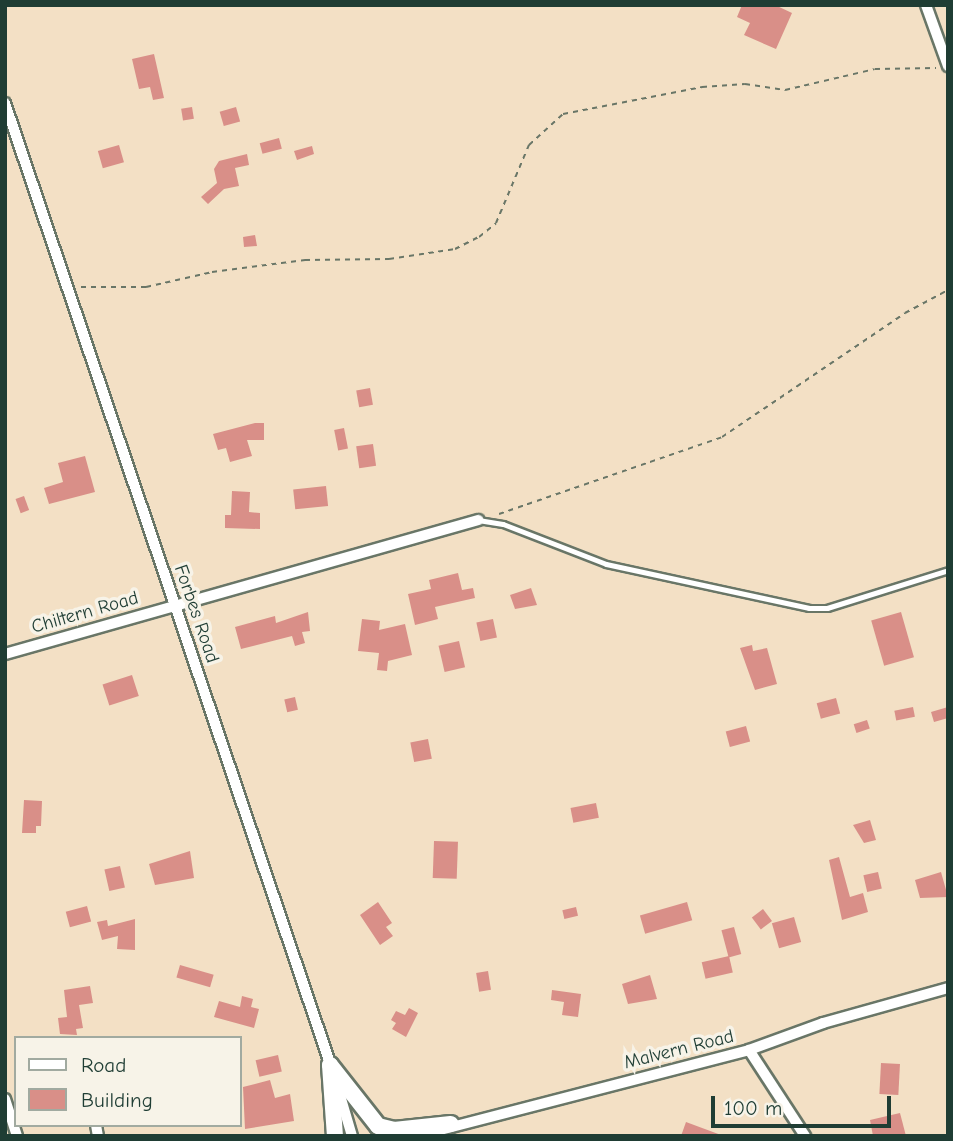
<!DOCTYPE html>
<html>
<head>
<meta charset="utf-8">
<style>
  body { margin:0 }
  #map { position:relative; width:953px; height:1141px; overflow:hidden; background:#f3e0c5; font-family:"Comic Neue",sans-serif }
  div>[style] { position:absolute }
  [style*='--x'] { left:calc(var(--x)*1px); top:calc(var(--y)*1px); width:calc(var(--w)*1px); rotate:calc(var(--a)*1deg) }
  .building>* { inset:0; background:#d98f88; transform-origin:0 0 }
  .path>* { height:2px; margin-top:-1px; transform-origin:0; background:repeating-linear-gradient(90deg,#697667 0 5px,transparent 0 10px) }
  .roads { filter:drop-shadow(2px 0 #697667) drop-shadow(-2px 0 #697667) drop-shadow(0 2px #697667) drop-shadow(0 -2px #697667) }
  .lane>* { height:5px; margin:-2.5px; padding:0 2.5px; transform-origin:2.5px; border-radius:2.5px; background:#fff }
  .street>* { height:10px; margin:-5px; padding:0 5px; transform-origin:5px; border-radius:5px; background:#fff }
  .secondary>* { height:16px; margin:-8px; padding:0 8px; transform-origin:8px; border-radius:8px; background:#fff }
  span { translate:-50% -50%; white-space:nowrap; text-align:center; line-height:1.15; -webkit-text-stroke:7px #f7f3e8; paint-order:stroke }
  .street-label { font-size:19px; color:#1f3d34 }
  .frame { position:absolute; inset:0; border:7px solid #1f3d34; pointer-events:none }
  .legend { position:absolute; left:14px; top:1036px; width:228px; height:91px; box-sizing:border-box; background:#f7f3e8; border:2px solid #a1aaa0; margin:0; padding:9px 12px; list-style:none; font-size:21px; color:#1f3d34 }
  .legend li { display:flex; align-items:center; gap:14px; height:35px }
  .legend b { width:35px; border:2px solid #a1aaa0 }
  .scale { position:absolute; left:711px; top:1096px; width:180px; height:32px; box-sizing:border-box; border:4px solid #1f3d34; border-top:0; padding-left:9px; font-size:21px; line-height:24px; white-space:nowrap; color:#1f3d34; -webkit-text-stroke:5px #f7f3e8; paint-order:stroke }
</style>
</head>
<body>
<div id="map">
  <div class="building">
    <div style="clip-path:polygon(742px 5px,775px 5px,792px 13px,776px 49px,744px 35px,750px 23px,737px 17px)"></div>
    <div style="clip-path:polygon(154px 54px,164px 98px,153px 100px,150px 87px,139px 89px,132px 59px)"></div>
    <div style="left:192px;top:107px;width:12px;height:11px;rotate:81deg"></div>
    <div style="left:236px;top:107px;width:15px;height:17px;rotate:74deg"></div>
    <div style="left:279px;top:138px;width:11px;height:20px;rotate:75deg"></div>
    <div style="left:119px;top:145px;width:18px;height:22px;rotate:74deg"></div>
    <div style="clip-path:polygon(312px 146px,314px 154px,297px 160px,294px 151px)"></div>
    <div style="clip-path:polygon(247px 154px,249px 165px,235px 168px,239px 186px,224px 189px,208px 204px,201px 197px,217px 183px,214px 169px,219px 161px)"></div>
    <div style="clip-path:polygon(255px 235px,257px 246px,244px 247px,243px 237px)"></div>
    <div style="left:370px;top:388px;width:17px;height:14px;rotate:80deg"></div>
    <div style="clip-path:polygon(255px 423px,264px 423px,264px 440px,247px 440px,252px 456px,230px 462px,226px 448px,218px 450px,213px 434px)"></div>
    <div style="left:344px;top:428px;width:21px;height:10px;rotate:79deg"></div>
    <div style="left:373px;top:444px;width:22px;height:17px;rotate:82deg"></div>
    <div style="clip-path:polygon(85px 456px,95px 492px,49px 504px,44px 488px,63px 482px,58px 463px)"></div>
    <div style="left:326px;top:486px;width:20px;height:33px;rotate:84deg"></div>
    <div style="clip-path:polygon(232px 491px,250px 492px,249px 512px,260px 513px,260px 529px,225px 528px,225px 515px,231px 515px)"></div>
    <div style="left:24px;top:496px;width:15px;height:9px;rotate:70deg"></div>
    <div style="clip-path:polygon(458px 573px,462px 590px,473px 588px,475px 598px,435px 607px,438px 619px,415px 625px,408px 594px,431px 589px,429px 580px)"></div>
    <div style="clip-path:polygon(531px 588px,537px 605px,515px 609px,510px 595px)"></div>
    <div style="clip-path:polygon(308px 612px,310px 631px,302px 632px,305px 643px,295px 646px,292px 636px,241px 649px,235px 627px,275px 616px,276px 623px)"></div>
    <div style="left:901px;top:612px;width:47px;height:31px;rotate:74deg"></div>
    <div style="clip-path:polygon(362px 619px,380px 621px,379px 630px,405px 624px,412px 655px,388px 661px,387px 671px,377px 670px,379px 653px,358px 651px)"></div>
    <div style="left:493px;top:619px;width:19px;height:17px;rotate:78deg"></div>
    <div style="left:459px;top:641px;width:27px;height:21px;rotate:77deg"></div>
    <div style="clip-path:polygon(752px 645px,753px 651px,767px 648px,777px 684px,755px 690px,740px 648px)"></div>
    <div style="left:132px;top:675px;width:22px;height:31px;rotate:72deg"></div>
    <div style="left:295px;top:697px;width:13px;height:11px;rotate:77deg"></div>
    <div style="left:836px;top:698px;width:16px;height:20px;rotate:75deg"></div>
    <div style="left:913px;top:707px;width:10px;height:19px;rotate:79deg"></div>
    <div style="clip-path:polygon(948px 707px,948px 718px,934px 722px,931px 712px)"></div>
    <div style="left:867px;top:720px;width:9px;height:14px;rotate:72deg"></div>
    <div style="left:746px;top:726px;width:16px;height:21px;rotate:75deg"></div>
    <div style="left:428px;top:739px;width:20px;height:18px;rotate:79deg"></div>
    <div style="clip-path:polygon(24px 800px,42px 801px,41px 826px,36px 826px,36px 833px,22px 833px)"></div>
    <div style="left:596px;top:803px;width:15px;height:26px;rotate:79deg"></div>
    <div style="clip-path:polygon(870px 820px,876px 840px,864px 843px,853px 825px)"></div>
    <div style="left:434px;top:841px;width:24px;height:37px;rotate:2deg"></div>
    <div style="clip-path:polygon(190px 851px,194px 878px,155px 885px,149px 864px)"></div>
    <div style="clip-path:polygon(839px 857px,850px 897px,863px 893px,868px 912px,842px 920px,829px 860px)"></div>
    <div style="left:120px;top:866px;width:22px;height:16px;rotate:77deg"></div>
    <div style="left:878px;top:872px;width:17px;height:15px;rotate:77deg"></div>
    <div style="clip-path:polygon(941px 872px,948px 897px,920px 898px,915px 880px)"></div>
    <div style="clip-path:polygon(378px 902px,392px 923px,386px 927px,393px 936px,380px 945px,360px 915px)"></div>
    <div style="left:687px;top:902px;width:19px;height:49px;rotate:74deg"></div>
    <div style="left:87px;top:906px;width:16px;height:22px;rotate:75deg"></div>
    <div style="left:576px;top:907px;width:9px;height:14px;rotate:77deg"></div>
    <div style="left:763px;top:909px;width:15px;height:14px;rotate:53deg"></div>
    <div style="left:794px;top:917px;width:26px;height:23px;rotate:74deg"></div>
    <div style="clip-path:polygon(135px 919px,135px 950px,117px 949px,118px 936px,102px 940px,97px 922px,107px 920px,108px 926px)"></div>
    <div style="left:734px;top:927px;width:28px;height:13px;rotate:75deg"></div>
    <div style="left:729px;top:956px;width:17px;height:28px;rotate:77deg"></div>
    <div style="left:180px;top:965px;width:35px;height:13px;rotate:16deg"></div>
    <div style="left:488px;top:971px;width:19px;height:12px;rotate:81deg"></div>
    <div style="clip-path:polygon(650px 975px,657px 999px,628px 1004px,622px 984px)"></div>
    <div style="clip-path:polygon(90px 986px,93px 1003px,79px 1005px,83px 1028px,76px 1029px,77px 1035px,60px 1034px,58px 1018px,67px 1017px,64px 990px)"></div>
    <div style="clip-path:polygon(552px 990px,581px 994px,578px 1017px,562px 1015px,564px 1002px,551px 1000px)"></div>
    <div style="clip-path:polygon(242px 996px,253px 999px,251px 1007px,259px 1009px,254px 1028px,214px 1017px,219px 1001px,240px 1007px)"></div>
    <div style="clip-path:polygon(409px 1008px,418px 1013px,406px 1037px,392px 1029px,396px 1023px,391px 1020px,396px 1011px,405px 1015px)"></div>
    <div style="left:278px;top:1055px;width:17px;height:23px;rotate:77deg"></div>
    <div style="left:881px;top:1063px;width:19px;height:31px;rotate:3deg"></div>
    <div style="clip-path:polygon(270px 1080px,275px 1098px,290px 1094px,294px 1121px,245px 1129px,243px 1087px)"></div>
    <div style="clip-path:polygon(900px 1113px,906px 1136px,873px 1136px,870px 1120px)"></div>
    <div style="clip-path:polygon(686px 1122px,721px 1135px,721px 1136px,681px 1136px)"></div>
  </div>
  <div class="path">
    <div style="--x:81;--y:287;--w:65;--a:0"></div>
    <div style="--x:146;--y:287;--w:68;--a:-12.8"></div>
    <div style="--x:212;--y:272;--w:94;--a:-7.4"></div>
    <div style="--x:305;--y:260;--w:84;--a:-0.7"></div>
    <div style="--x:389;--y:259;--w:67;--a:-8.6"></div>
    <div style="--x:455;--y:249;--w:27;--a:-27"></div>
    <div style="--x:479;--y:237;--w:22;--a:-39"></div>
    <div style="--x:496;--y:223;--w:85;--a:-67.1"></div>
    <div style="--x:529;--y:145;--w:46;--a:-42.4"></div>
    <div style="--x:563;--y:114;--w:142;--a:-11"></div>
    <div style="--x:702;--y:87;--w:43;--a:-4"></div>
    <div style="--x:745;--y:84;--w:40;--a:8.5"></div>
    <div style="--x:785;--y:90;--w:92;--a:-13.1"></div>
    <div style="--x:875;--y:69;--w:61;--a:-0.9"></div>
    <div style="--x:499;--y:514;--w:236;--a:-19"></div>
    <div style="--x:722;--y:437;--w:221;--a:-34.1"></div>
    <div style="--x:905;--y:313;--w:49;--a:-28.1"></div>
  </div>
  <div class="roads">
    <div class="lane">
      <div style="--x:478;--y:520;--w:25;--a:9"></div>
      <div style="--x:503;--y:524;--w:110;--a:21.2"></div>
      <div style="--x:606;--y:564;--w:208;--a:12.2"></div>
      <div style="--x:809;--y:608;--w:18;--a:0"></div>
      <div style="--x:827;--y:608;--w:127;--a:-17.4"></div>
    </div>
    <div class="street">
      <div style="--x:926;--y:5;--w:65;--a:70.2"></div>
      <div style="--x:5;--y:103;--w:1020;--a:71.3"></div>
      <div style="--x:5;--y:654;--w:492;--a:-15.8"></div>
      <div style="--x:749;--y:1050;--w:103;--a:56.9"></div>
      <div style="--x:337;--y:1085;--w:53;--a:73.6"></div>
      <div style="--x:5;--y:1099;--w:39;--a:72"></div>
      <div style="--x:96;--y:1125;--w:11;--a:80"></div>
      <div style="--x:417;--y:1136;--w:343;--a:-14.5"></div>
      <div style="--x:749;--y:1050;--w:79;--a:-20"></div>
      <div style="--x:823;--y:1023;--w:130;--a:-15.6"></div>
    </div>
    <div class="secondary">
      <div style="--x:330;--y:1065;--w:78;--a:51.8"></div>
      <div style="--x:378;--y:1126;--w:16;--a:14"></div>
      <div style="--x:394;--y:1130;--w:57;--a:-6"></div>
      <div style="--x:330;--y:1065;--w:71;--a:86"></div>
    </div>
  </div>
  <div class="street-label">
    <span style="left:85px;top:613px;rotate:-16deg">Chiltern Road</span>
    <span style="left:196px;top:614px;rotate:71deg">Forbes Road</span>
    <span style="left:679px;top:1050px;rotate:-14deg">Malvern Road</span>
  </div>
  <div class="frame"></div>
  <ul class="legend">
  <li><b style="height:9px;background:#fff"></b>Road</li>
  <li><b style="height:19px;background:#d98f88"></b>Building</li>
  </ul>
  <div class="scale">100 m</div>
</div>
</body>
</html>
